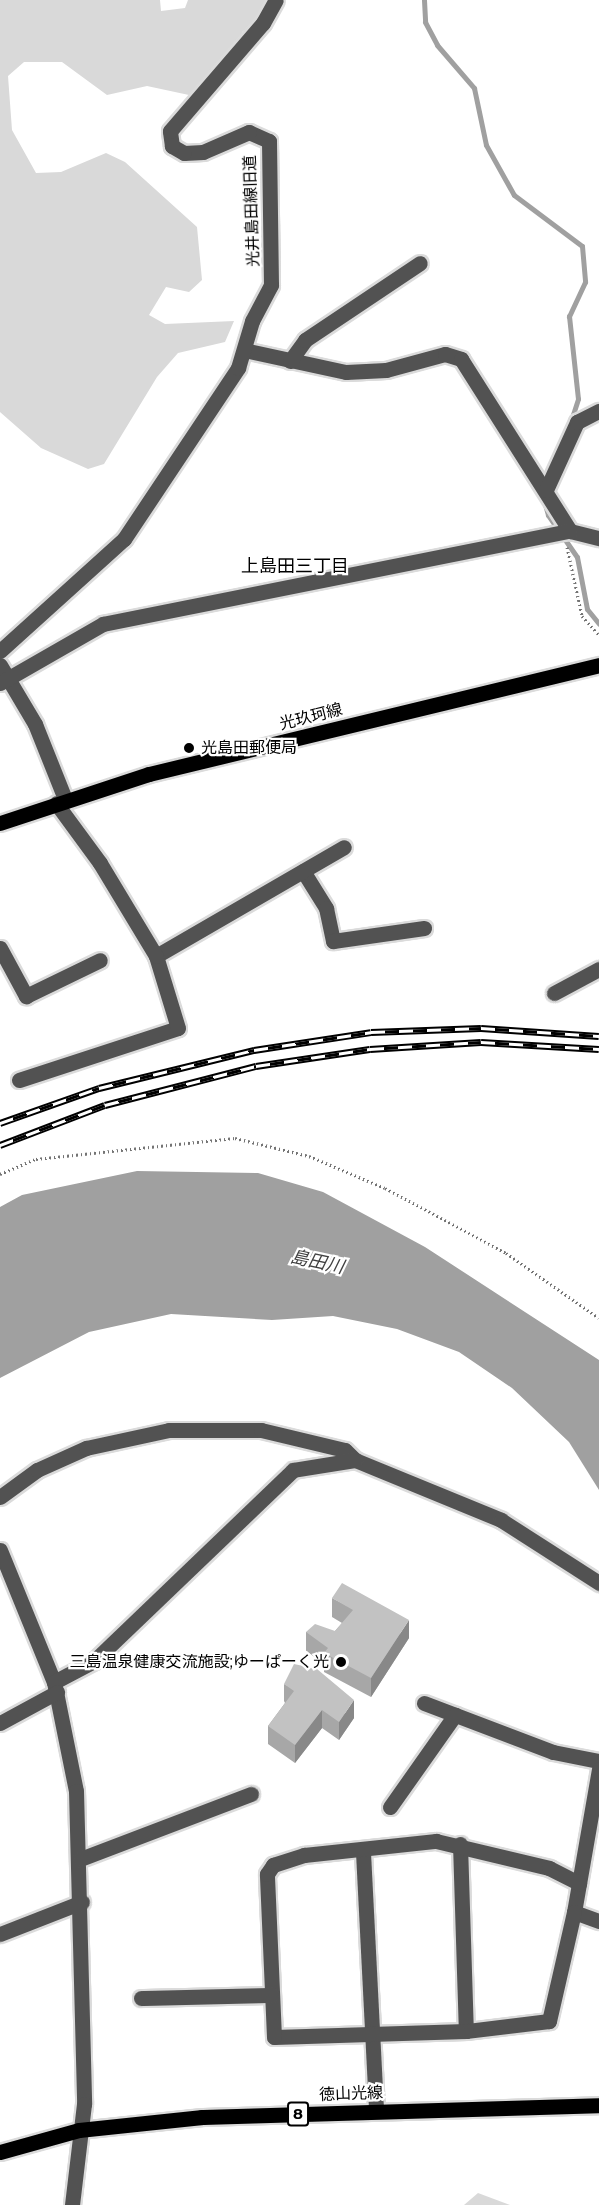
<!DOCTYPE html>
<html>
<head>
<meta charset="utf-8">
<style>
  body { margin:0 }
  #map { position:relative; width:599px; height:2205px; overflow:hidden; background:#fff; font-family:Montserrat,"Noto Sans JP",sans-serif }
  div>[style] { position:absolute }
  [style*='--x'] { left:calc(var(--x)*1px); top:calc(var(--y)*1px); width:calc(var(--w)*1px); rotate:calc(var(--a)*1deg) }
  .green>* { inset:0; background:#d9d9d9 }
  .water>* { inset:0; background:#a0a0a0 }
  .stream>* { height:5px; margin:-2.5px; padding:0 2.5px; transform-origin:2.5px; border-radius:2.5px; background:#a0a0a0 }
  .path>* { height:3px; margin-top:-1.5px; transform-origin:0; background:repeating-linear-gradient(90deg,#747474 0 1.5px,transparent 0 4.5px) }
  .roads { filter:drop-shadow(2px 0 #dbdbdb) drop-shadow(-2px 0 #dbdbdb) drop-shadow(0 2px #dbdbdb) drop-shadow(0 -2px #dbdbdb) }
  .minor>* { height:15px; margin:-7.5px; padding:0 7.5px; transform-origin:7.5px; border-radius:7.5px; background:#525252 }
  .major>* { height:15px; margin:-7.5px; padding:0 7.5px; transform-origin:7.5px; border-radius:7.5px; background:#000 }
  .rail>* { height:7px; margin-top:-3.5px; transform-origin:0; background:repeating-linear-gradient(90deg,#fff 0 14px,#000 0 28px); box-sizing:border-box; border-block:2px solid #000 }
  .wall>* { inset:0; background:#a7a7a7 }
  .shaded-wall>* { inset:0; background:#888 }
  .building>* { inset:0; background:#c2c2c2 }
  .dots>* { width:16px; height:16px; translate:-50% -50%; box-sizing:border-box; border:3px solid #fff; border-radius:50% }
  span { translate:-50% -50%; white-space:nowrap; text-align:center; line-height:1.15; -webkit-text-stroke:4.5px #fff; paint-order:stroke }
  .shield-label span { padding:2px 4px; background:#fff; border:2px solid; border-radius:4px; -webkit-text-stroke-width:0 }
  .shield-label { font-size:15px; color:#000; font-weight:700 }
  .street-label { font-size:16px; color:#000 }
  .poi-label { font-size:16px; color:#000 }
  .left { translate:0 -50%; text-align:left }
  .right { translate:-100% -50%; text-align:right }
  .neighbourhood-label { font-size:18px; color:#000 }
  .water-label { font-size:18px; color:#414141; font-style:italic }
</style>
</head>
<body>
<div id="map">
  <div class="green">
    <div style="clip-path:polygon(0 0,160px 0,161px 11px,185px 8px,188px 0,274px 0,270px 25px,243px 31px,228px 75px,203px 98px,147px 86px,107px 95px,62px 62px,24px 62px,8px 76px,12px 130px,36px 173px,61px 172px,106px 153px,125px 162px,197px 227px,202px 280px,189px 292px,166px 287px,149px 315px,165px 324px,234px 321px,225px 342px,178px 353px,157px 377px,104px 464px,88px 469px,41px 448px,0 412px)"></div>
    <div style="clip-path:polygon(478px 2193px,510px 2205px,464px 2205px)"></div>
  </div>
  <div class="water">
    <div style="clip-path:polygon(137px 1171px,258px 1173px,323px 1192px,425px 1247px,599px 1360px,599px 1490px,569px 1442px,512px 1388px,459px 1352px,397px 1329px,333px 1316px,272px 1320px,171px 1314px,89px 1332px,0 1378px,0 1207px,22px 1195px)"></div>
  </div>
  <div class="stream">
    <div style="--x:424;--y:0;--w:22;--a:87"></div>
    <div style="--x:425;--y:22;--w:26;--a:62"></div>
    <div style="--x:437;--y:45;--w:57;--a:49.3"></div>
    <div style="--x:474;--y:88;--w:58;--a:78.1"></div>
    <div style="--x:486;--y:145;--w:57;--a:60.8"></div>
    <div style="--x:514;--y:195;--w:85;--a:36.9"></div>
    <div style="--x:582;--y:246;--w:36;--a:85"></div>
    <div style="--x:585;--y:282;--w:38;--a:115"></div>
    <div style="--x:569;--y:316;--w:83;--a:83.8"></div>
    <div style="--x:578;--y:399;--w:25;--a:108"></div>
    <div style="--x:542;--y:494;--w:22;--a:74"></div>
    <div style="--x:548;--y:515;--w:51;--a:55.4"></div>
    <div style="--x:577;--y:557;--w:53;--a:79.1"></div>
    <div style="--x:587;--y:609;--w:19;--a:51"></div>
  </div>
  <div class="path">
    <div style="--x:567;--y:547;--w:71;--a:77.7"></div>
    <div style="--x:582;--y:616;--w:25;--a:48"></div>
    <div style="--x:0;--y:1174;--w:39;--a:-23"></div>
    <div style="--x:36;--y:1159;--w:200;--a:-6"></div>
    <div style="--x:235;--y:1138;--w:76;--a:13.7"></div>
    <div style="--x:309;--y:1156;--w:82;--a:22.8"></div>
    <div style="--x:385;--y:1188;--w:137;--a:28.2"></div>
    <div style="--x:506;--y:1253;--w:113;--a:35"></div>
  </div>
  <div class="roads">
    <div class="minor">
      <div style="--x:244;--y:350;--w:104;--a:12.2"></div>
      <div style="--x:346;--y:372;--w:40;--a:-2.9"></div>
      <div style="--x:386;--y:370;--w:61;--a:-15.2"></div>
      <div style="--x:445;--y:354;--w:17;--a:17"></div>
      <div style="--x:461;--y:359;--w:204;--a:57.6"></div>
      <div style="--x:570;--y:531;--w:30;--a:14"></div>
      <div style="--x:290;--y:361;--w:26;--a:-54"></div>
      <div style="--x:305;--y:340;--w:138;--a:-33.8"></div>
      <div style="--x:546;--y:490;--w:75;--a:-65.5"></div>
      <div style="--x:577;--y:422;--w:25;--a:-27"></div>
      <div style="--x:0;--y:651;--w:167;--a:-42.1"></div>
      <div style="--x:124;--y:539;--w:206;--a:-56.3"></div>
      <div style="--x:238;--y:368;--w:49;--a:-73.4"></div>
      <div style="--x:252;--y:321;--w:41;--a:-62.2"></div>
      <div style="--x:271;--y:285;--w:144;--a:-90.8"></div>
      <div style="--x:269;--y:141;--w:22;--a:-156"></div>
      <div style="--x:249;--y:132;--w:50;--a:156.5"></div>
      <div style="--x:203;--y:152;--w:19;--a:177"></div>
      <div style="--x:184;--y:153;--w:14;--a:-150"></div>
      <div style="--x:172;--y:146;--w:15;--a:-98"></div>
      <div style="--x:170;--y:131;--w:143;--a:-49.3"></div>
      <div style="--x:263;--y:23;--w:26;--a:-61"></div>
      <div style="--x:0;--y:665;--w:69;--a:59.3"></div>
      <div style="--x:35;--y:724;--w:81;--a:68.2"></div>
      <div style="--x:0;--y:683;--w:119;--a:-29.8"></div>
      <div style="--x:103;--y:624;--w:476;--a:-11.3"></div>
      <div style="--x:303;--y:871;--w:44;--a:58.1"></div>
      <div style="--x:326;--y:908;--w:34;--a:78"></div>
      <div style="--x:333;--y:941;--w:92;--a:-8.1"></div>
      <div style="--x:0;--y:948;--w:55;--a:61.6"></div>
      <div style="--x:26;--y:996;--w:82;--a:-25.9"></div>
      <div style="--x:156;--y:956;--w:217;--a:-30.1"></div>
      <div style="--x:554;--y:993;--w:51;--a:-28.1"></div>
      <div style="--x:19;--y:1080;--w:167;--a:-18.1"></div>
      <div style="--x:178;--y:1028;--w:75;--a:-107"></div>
      <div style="--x:156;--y:956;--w:109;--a:-121.1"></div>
      <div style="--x:100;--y:863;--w:74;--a:-126.3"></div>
      <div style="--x:0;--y:1497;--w:46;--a:-36.1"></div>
      <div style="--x:37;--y:1470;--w:54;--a:-24.2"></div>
      <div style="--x:86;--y:1448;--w:85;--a:-12.2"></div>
      <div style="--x:169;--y:1430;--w:92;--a:0"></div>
      <div style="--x:261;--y:1430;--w:86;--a:13.4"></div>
      <div style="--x:345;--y:1450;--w:14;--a:45"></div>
      <div style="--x:355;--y:1460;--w:158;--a:22.3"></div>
      <div style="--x:501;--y:1520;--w:117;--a:32.7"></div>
      <div style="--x:0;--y:1550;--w:143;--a:67.8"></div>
      <div style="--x:54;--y:1682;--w:111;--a:78.6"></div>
      <div style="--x:76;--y:1791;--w:313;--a:88.5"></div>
      <div style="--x:84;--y:2104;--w:102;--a:96.8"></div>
      <div style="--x:54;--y:1682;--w:45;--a:-27.7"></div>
      <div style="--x:94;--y:1661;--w:276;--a:-43.8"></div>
      <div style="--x:293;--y:1470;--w:63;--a:-9.2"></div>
      <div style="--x:424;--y:1703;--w:138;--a:20.8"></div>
      <div style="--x:553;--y:1752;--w:47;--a:11.1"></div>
      <div style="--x:0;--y:1723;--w:65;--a:-28.5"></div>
      <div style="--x:599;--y:1769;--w:145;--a:99.9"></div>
      <div style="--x:574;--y:1912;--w:27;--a:20"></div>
      <div style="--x:390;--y:1807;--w:113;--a:-54.8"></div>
      <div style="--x:460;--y:1844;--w:187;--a:88.2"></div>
      <div style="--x:363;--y:1852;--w:259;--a:87.1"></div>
      <div style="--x:80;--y:1859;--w:183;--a:-20.8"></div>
      <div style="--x:574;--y:1912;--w:112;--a:102.9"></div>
      <div style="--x:549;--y:2021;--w:84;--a:173.1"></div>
      <div style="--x:466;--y:2031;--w:192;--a:178.2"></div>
      <div style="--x:274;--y:2037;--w:163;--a:-92.5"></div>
      <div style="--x:267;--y:1874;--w:11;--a:-56"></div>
      <div style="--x:273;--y:1865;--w:33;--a:-18"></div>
      <div style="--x:304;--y:1855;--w:133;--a:-6.1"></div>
      <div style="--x:436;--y:1841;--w:116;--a:13.4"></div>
      <div style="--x:549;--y:1868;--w:34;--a:27"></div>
      <div style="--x:0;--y:1934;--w:88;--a:-21.3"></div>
      <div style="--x:141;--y:1998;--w:131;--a:-1.3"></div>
    </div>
    <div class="major">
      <div style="--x:0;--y:823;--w:157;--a:-18.2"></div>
      <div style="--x:149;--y:774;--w:463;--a:-13.6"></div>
      <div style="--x:0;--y:2152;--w:82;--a:-15.6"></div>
      <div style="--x:79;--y:2130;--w:124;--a:-6"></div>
      <div style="--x:202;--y:2117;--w:397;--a:-1.7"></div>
    </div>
  </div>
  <div class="rail">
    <div style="--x:0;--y:1123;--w:105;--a:-19.5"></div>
    <div style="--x:99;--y:1088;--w:160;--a:-13.8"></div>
    <div style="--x:254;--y:1050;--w:118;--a:-8.7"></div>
    <div style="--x:371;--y:1032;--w:110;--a:-2.1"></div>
    <div style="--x:481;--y:1028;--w:118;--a:3.9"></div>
    <div style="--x:0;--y:1145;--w:112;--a:-20.9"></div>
    <div style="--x:105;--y:1105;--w:156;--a:-14.5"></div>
    <div style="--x:256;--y:1066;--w:115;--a:-8.5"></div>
    <div style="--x:370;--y:1049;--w:111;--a:-3.6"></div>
    <div style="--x:481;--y:1042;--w:118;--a:3.4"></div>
  </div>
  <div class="wall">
    <div style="clip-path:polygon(332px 1598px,409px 1638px,371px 1697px,324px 1672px,324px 1664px,306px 1651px,306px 1632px,335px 1631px,342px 1623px,332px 1617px)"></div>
    <div style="clip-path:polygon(284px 1684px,354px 1718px,339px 1740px,322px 1728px,295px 1763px,268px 1744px,268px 1726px,285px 1703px,284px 1701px)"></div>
  </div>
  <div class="shaded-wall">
    <div style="clip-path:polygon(409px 1620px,409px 1638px,371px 1697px,371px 1678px)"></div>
    <div style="clip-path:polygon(354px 1700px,354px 1718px,339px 1740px,339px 1722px)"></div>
    <div style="clip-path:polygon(322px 1710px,322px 1728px,295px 1763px,295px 1745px)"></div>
  </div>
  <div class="building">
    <div style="clip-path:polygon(342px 1583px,409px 1620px,371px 1678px,324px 1653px,328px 1648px,306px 1632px,315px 1624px,335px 1631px,353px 1610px,332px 1598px)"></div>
    <div style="clip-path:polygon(294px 1664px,317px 1669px,354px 1700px,339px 1722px,322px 1710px,295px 1745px,268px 1726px,294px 1691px,284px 1684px)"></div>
  </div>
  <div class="dots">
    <div style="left:189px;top:748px;background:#000"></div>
    <div style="left:341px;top:1662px;background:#000"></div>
  </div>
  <div class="shield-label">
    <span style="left:298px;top:2114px">8</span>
  </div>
  <div class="street-label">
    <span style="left:252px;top:211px;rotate:-92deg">光井島田線旧道</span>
    <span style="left:311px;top:717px;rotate:-14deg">光玖珂線</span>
    <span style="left:351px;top:2094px;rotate:-2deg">徳山光線</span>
  </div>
  <div class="poi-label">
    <span class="left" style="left:201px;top:748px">光島田郵便局</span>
    <span class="right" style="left:329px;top:1662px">三島温泉健康交流施設;ゆーぱーく光</span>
  </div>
  <div class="neighbourhood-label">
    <span style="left:295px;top:566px">上島田三丁目</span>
  </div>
  <div class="water-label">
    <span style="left:317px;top:1262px;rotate:12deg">島田川</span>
  </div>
</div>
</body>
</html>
